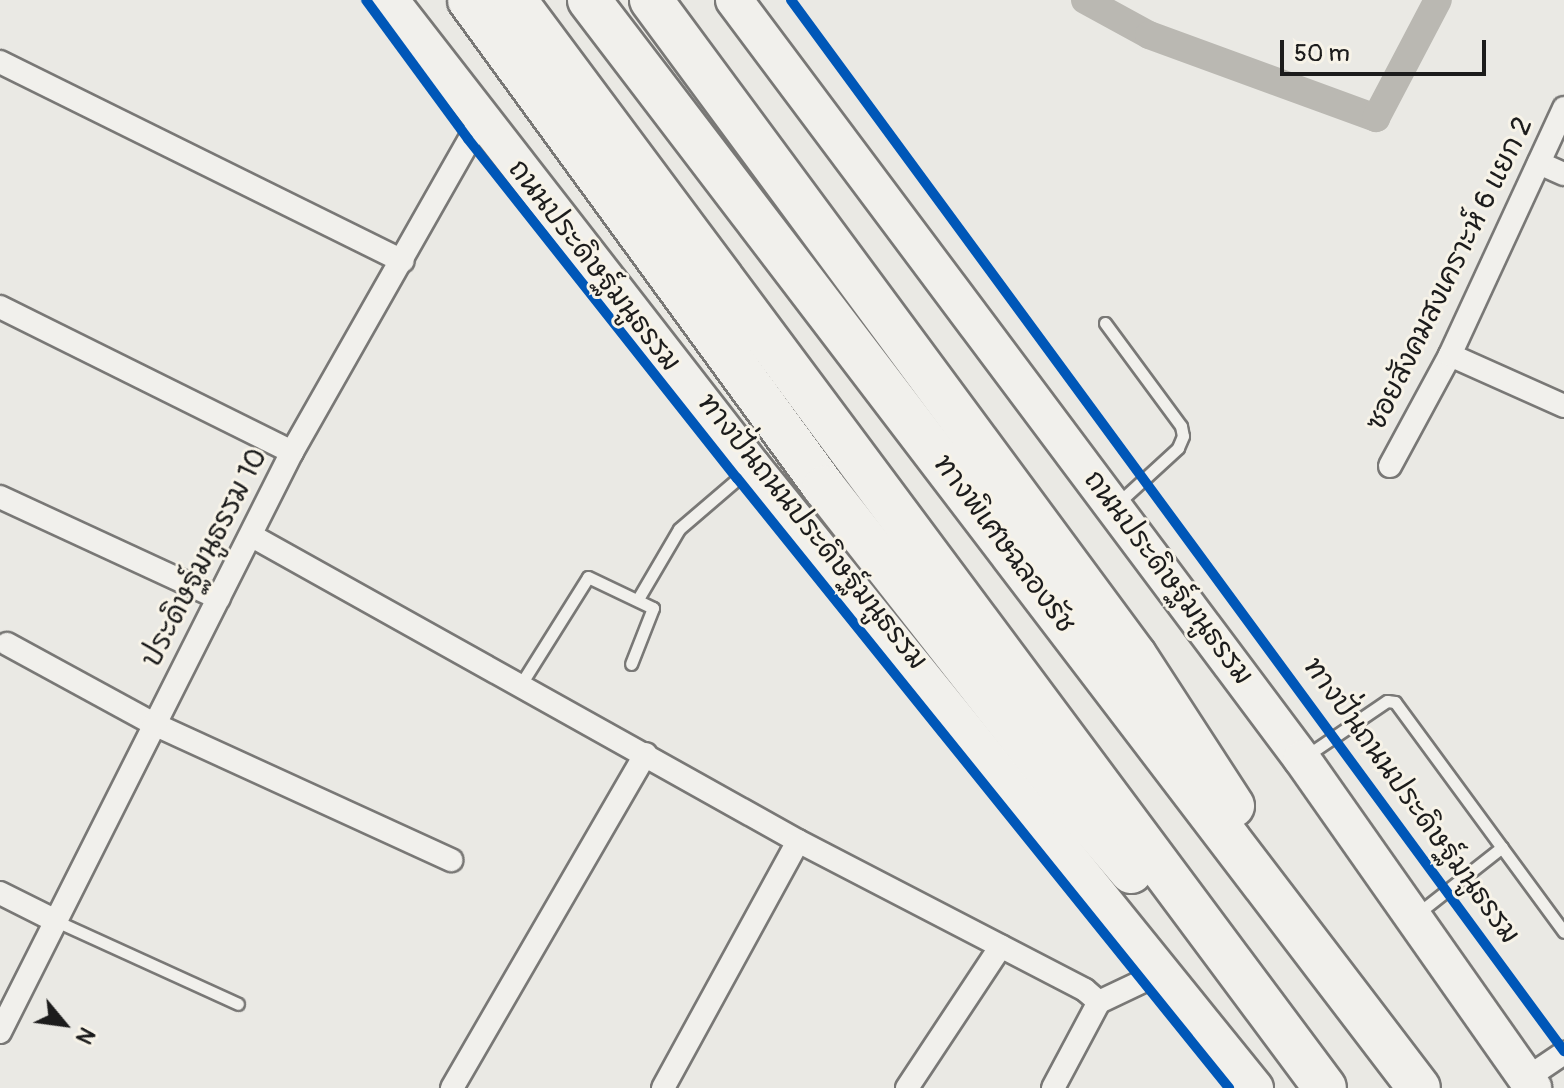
<!DOCTYPE html>
<html>
<head>
<meta charset="utf-8">
<style>
  body { margin:0 }
  #map { position:relative; width:1564px; height:1088px; overflow:hidden; background:#eae9e4; font-family:Pangolin,"Playpen Sans Thai",sans-serif }
  div>[style] { position:absolute }
  [style*='--x'] { left:calc(var(--x)*1px); top:calc(var(--y)*1px); width:calc(var(--w)*1px); rotate:calc(var(--a)*1deg) }
  .canal>* { height:28px; margin:-14px; padding:0 14px; transform-origin:14px; border-radius:14px; background:#bab8b2 }
  .roads { filter:drop-shadow(2px 0 #797876) drop-shadow(-2px 0 #797876) drop-shadow(0 2px #797876) drop-shadow(0 -2px #797876) }
  .service>* { height:11px; margin:-5.5px; padding:0 5.5px; transform-origin:5.5px; border-radius:5.5px; background:#f1f0ec }
  .minor>* { height:22px; margin:-11px; padding:0 11px; transform-origin:11px; border-radius:11px; background:#f1f0ec }
  .primary>* { height:36px; margin:-18px; padding:0 18px; transform-origin:18px; border-radius:18px; background:#f1f0ec }
  .motorway>* { height:42px; margin:-21px; padding:0 21px; transform-origin:21px; border-radius:21px; background:#f1f0ec }
  .cycleway>* { height:10px; margin:-5px; padding:0 5px; transform-origin:5px; border-radius:5px; background:#0057b8 }
  span { translate:-50% -50%; white-space:nowrap; text-align:center; line-height:1.15; -webkit-text-stroke:6px #f7f3e8; paint-order:stroke }
  .street-label { font-size:28px; color:#1c1c1c }
  .north { position:absolute; left:24px; top:984px; width:80px; height:80px; -webkit-text-stroke:6px #f7f3e8; paint-order:stroke; rotate:119deg; font-size:22px; font-weight:700; line-height:32px; text-align:center; color:#1c1c1c }
  .north::after { content:''; display:block; margin:auto; width:28px; height:36px; background:#1c1c1c; clip-path:polygon(50% 0,100% 100%,50% 72%,0 100%) }
  .scale { position:absolute; left:1280px; top:40px; width:206px; height:36px; box-sizing:border-box; border:4px solid #1c1c1c; border-top:0; padding-left:10px; font-size:24px; line-height:28px; white-space:nowrap; color:#1c1c1c; -webkit-text-stroke:6px #f7f3e8; paint-order:stroke }
</style>
</head>
<body>
<div id="map">
  <div class="canal">
    <div style="--x:1085;--y:0;--w:73;--a:28.7"></div>
    <div style="--x:1149;--y:35;--w:242;--a:20.1"></div>
    <div style="--x:1376;--y:118;--w:133;--a:-62.3"></div>
  </div>
  <div class="roads">
    <div class="service">
      <div style="--x:1105;--y:323;--w:128;--a:53.6"></div>
      <div style="--x:1181;--y:426;--w:10;--a:79"></div>
      <div style="--x:1183;--y:436;--w:13;--a:113"></div>
      <div style="--x:1178;--y:448;--w:81;--a:137.5"></div>
      <div style="--x:638;--y:599;--w:81;--a:-59.6"></div>
      <div style="--x:679;--y:529;--w:92;--a:-40.6"></div>
      <div style="--x:521;--y:684;--w:126;--a:-57.9"></div>
      <div style="--x:588;--y:577;--w:72;--a:25.5"></div>
      <div style="--x:653;--y:608;--w:60;--a:111.4"></div>
      <div style="--x:1306;--y:756;--w:98;--a:-34.2"></div>
      <div style="--x:1387;--y:701;--w:8;--a:7"></div>
      <div style="--x:1395;--y:702;--w:285;--a:53.7"></div>
      <div style="--x:1417;--y:914;--w:108;--a:-38.2"></div>
      <div style="--x:54;--y:920;--w:202;--a:24.5"></div>
    </div>
    <div class="minor">
      <div style="--x:0;--y:62;--w:449;--a:26.3"></div>
      <div style="--x:1539;--y:163;--w:27;--a:24"></div>
      <div style="--x:0;--y:307;--w:326;--a:26.4"></div>
      <div style="--x:1450;--y:355;--w:125;--a:24.1"></div>
      <div style="--x:1390;--y:466;--w:126;--a:-61.6"></div>
      <div style="--x:1450;--y:355;--w:272;--a:-65.2"></div>
      <div style="--x:0;--y:497;--w:241;--a:24.8"></div>
      <div style="--x:252;--y:536;--w:625;--a:29.19"></div>
      <div style="--x:798;--y:841;--w:323;--a:27.4"></div>
      <div style="--x:1085;--y:990;--w:18;--a:41"></div>
      <div style="--x:7;--y:644;--w:167;--a:28.6"></div>
      <div style="--x:154;--y:724;--w:327;--a:24.6"></div>
      <div style="--x:0;--y:893;--w:60;--a:26.6"></div>
      <div style="--x:0;--y:1032;--w:649;--a:-63.28"></div>
      <div style="--x:292;--y:452;--w:381;--a:-60.4"></div>
      <div style="--x:1527;--y:1078;--w:45;--a:-34"></div>
      <div style="--x:452;--y:1088;--w:386;--a:-59.9"></div>
      <div style="--x:663;--y:1088;--w:281;--a:-61.3"></div>
      <div style="--x:907;--y:1088;--w:170;--a:-56.5"></div>
      <div style="--x:1053;--y:1088;--w:98;--a:-61.9"></div>
      <div style="--x:1099;--y:1002;--w:68;--a:-25.4"></div>
    </div>
    <div class="primary">
      <div style="--x:390;--y:0;--w:590;--a:52.16"></div>
      <div style="--x:752;--y:466;--w:800;--a:51.04"></div>
      <div style="--x:734;--y:0;--w:948;--a:53.19"></div>
      <div style="--x:1302;--y:759;--w:402;--a:54.9"></div>
    </div>
    <div class="motorway">
      <div style="--x:469;--y:0;--w:603;--a:53.91"></div>
      <div style="--x:824;--y:487;--w:387;--a:51.9"></div>
      <div style="--x:1063;--y:792;--w:105;--a:49.6"></div>
      <div style="--x:515;--y:0;--w:1356;--a:53.33"></div>
      <div style="--x:589;--y:0;--w:1368;--a:52.66"></div>
      <div style="--x:651;--y:0;--w:814;--a:53.54"></div>
      <div style="--x:1135;--y:655;--w:180;--a:57"></div>
    </div>
  </div>
  <div class="cycleway">
    <div style="--x:366;--y:0;--w:172;--a:53.7"></div>
    <div style="--x:468;--y:139;--w:433;--a:51.6"></div>
    <div style="--x:737;--y:478;--w:784;--a:51.11"></div>
    <div style="--x:791;--y:0;--w:1305;--a:53.67"></div>
  </div>
  <div class="street-label">
    <span style="left:594px;top:266px;rotate:52deg">ถนนประดิษฐ์มนูธรรม</span>
    <span style="left:1450px;top:274px;rotate:-64deg">ซอยสังคมสงเคราะห์ 6 แยก 2</span>
    <span style="left:812px;top:532px;rotate:51deg">ทางปั่นถนนประดิษฐ์มนูธรรม</span>
    <span style="left:1004px;top:544px;rotate:53deg">ทางพิเศษฉลองรัช</span>
    <span style="left:205px;top:558px;rotate:-63deg">ประดิษฐ์มนูธรรม 10</span>
    <span style="left:1168px;top:578px;rotate:53deg">ถนนประดิษฐ์มนูธรรม</span>
    <span style="left:1411px;top:801px;rotate:54deg">ทางปั่นถนนประดิษฐ์มนูธรรม</span>
  </div>
  <div class="north">N</div>
  <div class="scale">50 m</div>
</div>
</body>
</html>
